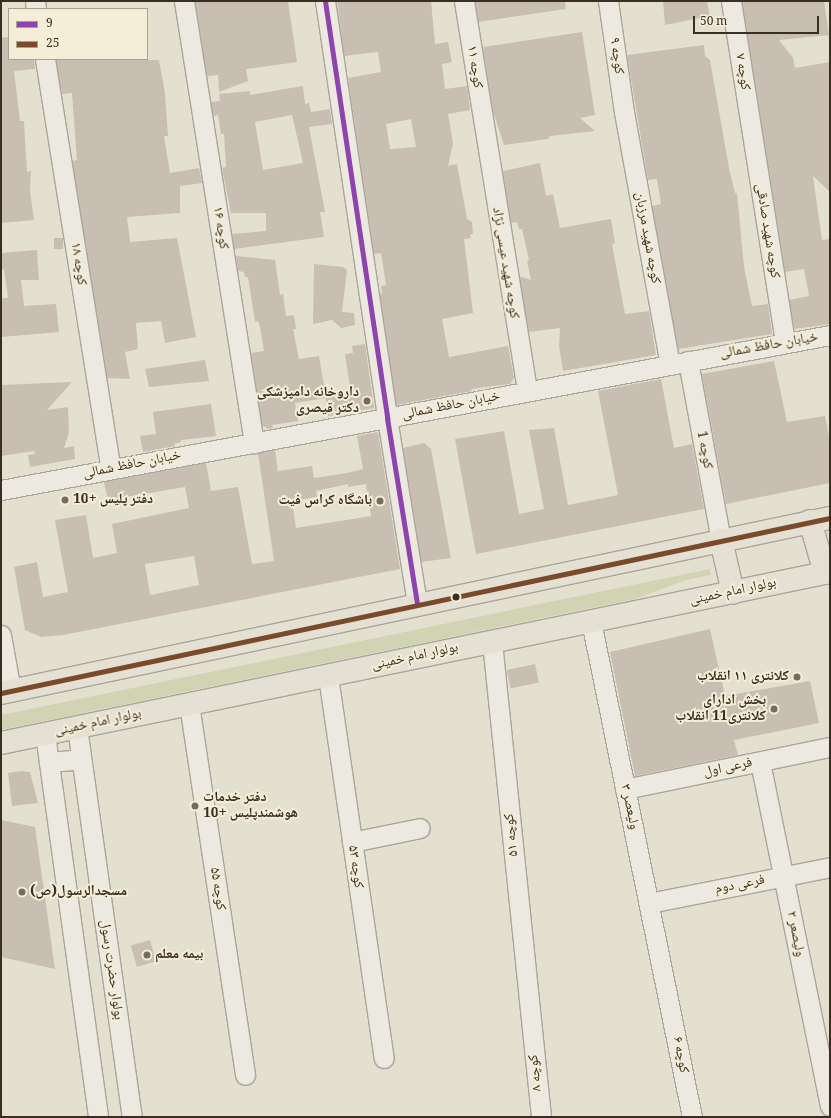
<!DOCTYPE html>
<html>
<head>
<meta charset="utf-8">
<style>
  body { margin:0 }
  #map { position:relative; width:831px; height:1118px; overflow:hidden; background:#e4e0d0; font-family:Georgia,"Noto Naskh Arabic",serif }
  div>[style] { position:absolute }
  [style*='--x'] { left:calc(var(--x)*1px); top:calc(var(--y)*1px); width:calc(var(--w)*1px); rotate:calc(var(--a)*1deg) }
  .green>* { inset:0; background:#d1d4b3 }
  .building>* { inset:0; background:#c8beb1; transform-origin:0 0 }
  .roads { filter:drop-shadow(1px 0 #aaa599) drop-shadow(-1px 0 #aaa599) drop-shadow(0 1px #aaa599) drop-shadow(0 -1px #aaa599) }
  .minor>* { height:19px; margin:-9.5px; padding:0 9.5px; transform-origin:9.5px; border-radius:9.5px; background:#ece9e1 }
  .major>* { height:22px; margin:-11px; padding:0 11px; transform-origin:11px; border-radius:11px; background:#e4e0d3 }
  .bus-1>* { height:5px; margin:-2.5px; padding:0 2.5px; transform-origin:2.5px; border-radius:2.5px; background:#8e44ad }
  .bus-2>* { height:5px; margin:-2.5px; padding:0 2.5px; transform-origin:2.5px; border-radius:2.5px; background:#7a4b2a }
  .dots>* { width:11px; height:11px; translate:-50% -50%; box-sizing:border-box; border:2px solid #f4edd7; border-radius:50% }
  span { translate:-50% -50%; white-space:nowrap; text-align:center; line-height:1.15; -webkit-text-stroke:4px #f4edd7; paint-order:stroke }
  .street-label { font-size:14px; color:#392e21 }
  .poi-label { font-size:14px; color:#392e21; font-weight:700 }
  .right { translate:-100% -50%; text-align:right }
  .left { translate:0 -50%; text-align:left }
  .frame { position:absolute; inset:0; border:2px solid #392e21; pointer-events:none }
  .legend { position:absolute; left:8px; top:8px; width:140px; height:52px; box-sizing:border-box; background:#f4edd7; border:1px solid #a9a18e; margin:0; padding:5px 7px; list-style:none; font-size:12px; color:#392e21 }
  .legend li { display:flex; align-items:center; gap:8px; height:20px }
  .legend b { width:20px; border:1px solid #a9a18e }
  .scale { position:absolute; left:693px; top:16px; width:126px; height:18px; box-sizing:border-box; border:2px solid #392e21; border-top:0; padding-left:5px; font-size:12px; line-height:14px; white-space:nowrap; color:#392e21; -webkit-text-stroke:3px #f4edd7; paint-order:stroke }
</style>
</head>
<body>
<div id="map">
  <div class="green">
    <div style="clip-path:polygon(710px 569px,711px 575px,686px 580px,635px 599px,1px 730px,1px 715px)"></div>
  </div>
  <div class="building">
    <div style="clip-path:polygon(195px 1px,288px 1px,297px 62px,246px 69px,248px 81px,219px 92px,218px 75px,207px 76px)"></div>
    <div style="clip-path:polygon(evenodd,337px 1px,431px 1px,435px 44px,448px 42px,452px 62px,442px 64px,445px 89px,467px 86px,470px 110px,448px 114px,453px 143px,448px 166px,457px 164px,467px 219px,472px 222px,473px 234px,470px 235px,471px 238px,464px 239px,473px 313px,442px 319px,449px 357px,508px 346px,514px 378px,510px 384px,471px 389px,472px 391px,396px 405px,380px 294px,382px 293px,381px 286px,386px 285px,381px 253px,374px 254px,348px 78px,381px 72px,378px 52px,344px 56px,337px 1px,411px 119px,416px 147px,390px 149px,386px 124px,411px 119px)"></div>
    <div style="clip-path:polygon(475px 1px,565px 1px,566px 9px,478px 22px)"></div>
    <div style="clip-path:polygon(663px 1px,707px 1px,710px 16px,665px 25px)"></div>
    <div style="clip-path:polygon(742px 1px,824px 1px,829px 35px,779px 40px,793px 58px,795px 68px,830px 62px,830px 192px,813px 176px,822px 240px,830px 239px,830px 324px,794px 329px,789px 300px,809px 296px,804px 269px,785px 272px)"></div>
    <div style="clip-path:polygon(582px 32px,595px 115px,580px 118px,595px 131px,550px 136px,548px 139px,504px 145px,493px 111px,483px 47px)"></div>
    <div style="clip-path:polygon(9px 37px,9px 59px,34px 59px,35px 69px,14px 71px,20px 121px,24px 121px,27px 172px,31px 171px,30px 191px,34px 220px,1px 223px,1px 38px)"></div>
    <div style="clip-path:polygon(704px 45px,705px 56px,710px 60px,729px 168px,735px 193px,737px 193px,744px 267px,752px 306px,768px 304px,772px 334px,678px 349px,652px 206px,661px 204px,657px 179px,648px 180px,627px 55px)"></div>
    <div style="clip-path:polygon(56px 59px,159px 60px,165px 93px,168px 136px,164px 136px,170px 173px,199px 168px,202px 183px,180px 186px,180px 213px,127px 217px,130px 242px,177px 238px,196px 337px,165px 343px,161px 321px,136px 323px,138px 349px,125px 352px,130px 379px,107px 378px,72px 161px,77px 160px,72px 93px,62px 94px)"></div>
    <div style="clip-path:polygon(evenodd,303px 86px,305px 104px,309px 103px,311px 112px,330px 109px,332px 124px,309px 127px,325px 212px,320px 212px,324px 237px,234px 249px,232px 234px,266px 231px,266px 213px,231px 213px,222px 168px,226px 167px,224px 134px,221px 134px,218px 115px,213px 116px,211px 102px,220px 101px,219px 94px,250px 91px,250px 95px,303px 86px,292px 115px,303px 163px,263px 170px,255px 122px,292px 115px)"></div>
    <div style="clip-path:polygon(540px 163px,546px 196px,553px 194px,560px 228px,611px 219px,615px 243px,612px 244px,625px 314px,649px 311px,656px 355px,563px 371px,559px 346px,560px 328px,529px 332px,519px 276px,531px 280px,527px 261px,529px 260px,522px 229px,519px 229px,517px 222px,511px 223px,503px 171px)"></div>
    <div style="left:54px;top:238px;width:9px;height:11px"></div>
    <div style="clip-path:polygon(37px 250px,39px 280px,21px 280px,24px 306px,56px 304px,59px 332px,1px 337px,1px 298px,8px 298px,4px 269px,1px 270px,1px 253px)"></div>
    <div style="clip-path:polygon(236px 256px,275px 260px,280px 295px,283px 294px,286px 316px,294px 315px,296px 329px,293px 329px,299px 359px,319px 356px,326px 398px,295px 403px,298px 421px,272px 425px,273px 428px,268px 429px,262px 425px,251px 353px,264px 351px,260px 327px,258px 321px,255px 322px,248px 277px,245px 277px,244px 272px,238px 271px)"></div>
    <div style="clip-path:polygon(314px 264px,343px 267px,347px 270px,342px 312px,354px 313px,355px 325px,341px 328px,332px 320px,313px 324px)"></div>
    <div style="clip-path:polygon(365px 344px,374px 408px,328px 416px,326px 398px,351px 394px,345px 354px,353px 353px,352px 346px)"></div>
    <div style="clip-path:polygon(205px 360px,209px 381px,149px 387px,145px 369px)"></div>
    <div style="clip-path:polygon(774px 361px,787px 422px,825px 416px,830px 441px,830px 483px,726px 504px,702px 374px)"></div>
    <div style="clip-path:polygon(661px 379px,674px 448px,692px 444px,704px 509px,476px 554px,455px 439px,504px 431px,519px 514px,544px 509px,529px 430px,554px 428px,568px 505px,618px 495px,598px 391px)"></div>
    <div style="clip-path:polygon(72px 382px,47px 410px,68px 407px,69px 432px,64px 448px,74px 446px,75px 459px,30px 467px,28px 455px,35px 454px,34px 451px,1px 456px,1px 385px)"></div>
    <div style="clip-path:polygon(211px 404px,216px 436px,181px 440px,181px 442px,174px 444px,175px 446px,143px 452px,140px 436px,156px 434px,153px 412px)"></div>
    <div style="clip-path:polygon(evenodd,378px 432px,400px 569px,63px 635px,41px 637px,25px 630px,14px 567px,37px 562px,43px 597px,68px 592px,55px 520px,86px 515px,93px 558px,117px 553px,112px 524px,189px 508px,185px 487px,108px 500px,104px 482px,206px 463px,211px 491px,238px 487px,252px 564px,274px 561px,258px 453px,275px 450px,278px 471px,312px 466px,314px 478px,347px 473px,363px 469px,357px 436px,378px 432px,348px 484px,348px 487px,366px 484px,371px 516px,296px 528px,292px 501px,317px 497px,316px 491px,348px 484px,378px 432px,194px 556px,199px 585px,150px 595px,145px 564px,194px 556px)"></div>
    <div style="clip-path:polygon(424px 443px,431px 449px,451px 558px,421px 562px,403px 448px)"></div>
    <div style="clip-path:polygon(710px 629px,725px 696px,810px 681px,819px 723px,734px 740px,738px 755px,635px 776px,610px 652px)"></div>
    <div style="left:535px;top:664px;width:19px;height:29px;rotate:78deg"></div>
    <div style="clip-path:polygon(21px 771px,30px 772px,38px 803px,12px 806px,8px 773px)"></div>
    <div style="clip-path:polygon(1px 820px,35px 827px,55px 969px,1px 957px)"></div>
    <div style="left:150px;top:940px;width:22px;height:20px;rotate:74deg"></div>
  </div>
  <div class="roads">
    <div class="minor">
      <div style="--x:35;--y:1;--w:8;--a:83"></div>
      <div style="--x:184;--y:1;--w:448;--a:81"></div>
      <div style="--x:325;--y:1;--w:422;--a:81.5"></div>
      <div style="--x:387;--y:418;--w:188;--a:80.8"></div>
      <div style="--x:464;--y:1;--w:395;--a:80.8"></div>
      <div style="--x:608;--y:1;--w:112;--a:81.8"></div>
      <div style="--x:624;--y:112;--w:257;--a:79.7"></div>
      <div style="--x:731;--y:1;--w:346;--a:81"></div>
      <div style="--x:45;--y:59;--w:415;--a:80.9"></div>
      <div style="--x:688;--y:361;--w:182;--a:79.6"></div>
      <div style="--x:1;--y:490;--w:843;--a:-10.59"></div>
      <div style="--x:591;--y:621;--w:506;--a:78.49"></div>
      <div style="--x:1;--y:635;--w:57;--a:79.9"></div>
      <div style="--x:492;--y:642;--w:478;--a:84.1"></div>
      <div style="--x:328;--y:676;--w:386;--a:81.7"></div>
      <div style="--x:189;--y:704;--w:375;--a:81.4"></div>
      <div style="--x:77;--y:727;--w:394;--a:82"></div>
      <div style="--x:45;--y:734;--w:387;--a:82.1"></div>
      <div style="--x:49;--y:762;--w:32;--a:-5"></div>
      <div style="--x:760;--y:762;--w:351;--a:78.5"></div>
      <div style="--x:625;--y:789;--w:209;--a:-11.6"></div>
      <div style="--x:352;--y:842;--w:69;--a:-11.6"></div>
      <div style="--x:649;--y:903;--w:185;--a:-11.2"></div>
    </div>
    <div class="major">
      <div style="--x:810;--y:521;--w:54;--a:73.9"></div>
      <div style="--x:721;--y:540;--w:54;--a:77.2"></div>
      <div style="--x:1;--y:693;--w:847;--a:-11.92"></div>
      <div style="--x:1;--y:743;--w:846;--a:-11.66"></div>
    </div>
  </div>
  <div class="bus-1">
    <div style="--x:325;--y:1;--w:422;--a:81.5"></div>
    <div style="--x:387;--y:418;--w:188;--a:80.8"></div>
  </div>
  <div class="bus-2">
    <div style="--x:1;--y:693;--w:847;--a:-11.92"></div>
  </div>
  <div class="dots">
    <div style="left:367px;top:401px;background:#756c5e"></div>
    <div style="left:65px;top:500px;background:#756c5e"></div>
    <div style="left:380px;top:501px;background:#756c5e"></div>
    <div style="left:456px;top:597px;background:#392e21"></div>
    <div style="left:797px;top:677px;background:#756c5e"></div>
    <div style="left:774px;top:709px;background:#756c5e"></div>
    <div style="left:195px;top:806px;background:#756c5e"></div>
    <div style="left:22px;top:892px;background:#756c5e"></div>
    <div style="left:147px;top:955px;background:#756c5e"></div>
  </div>
  <div class="street-label">
    <span style="left:616px;top:56px;rotate:82deg">کوچه ۹</span>
    <span style="left:474px;top:67px;rotate:81deg">کوچه ۱۱</span>
    <span style="left:742px;top:72px;rotate:81deg">کوچه ۷</span>
    <span style="left:220px;top:228px;rotate:81deg">کوچه ۱۶</span>
    <span style="left:767px;top:231px;rotate:81deg">کوچه شهید صادقی</span>
    <span style="left:647px;top:238px;rotate:80deg">کوچه شهید مرزبان</span>
    <span style="left:505px;top:263px;rotate:81deg">کوچه شهید عیسی نژاد</span>
    <span style="left:78px;top:264px;rotate:81deg">کوچه ۱۸</span>
    <span style="left:769px;top:346px;rotate:-10deg">خیابان حافظ شمالی</span>
    <span style="left:451px;top:406px;rotate:-11deg">خیابان حافظ شمالی</span>
    <span style="left:704px;top:450px;rotate:79deg">کوچه 1</span>
    <span style="left:132px;top:465px;rotate:-11deg">خیابان حافظ شمالی</span>
    <span style="left:733px;top:592px;rotate:-12deg">بولوار امام خمینی</span>
    <span style="left:415px;top:657px;rotate:-12deg">بولوار امام خمینی</span>
    <span style="left:98px;top:723px;rotate:-12deg">بولوار امام خمینی</span>
    <span style="left:728px;top:768px;rotate:-12deg">فرعی اول</span>
    <span style="left:629px;top:807px;rotate:78deg">ولیعصر ۳</span>
    <span style="left:512px;top:835px;rotate:-96deg">کوچه ۵۱</span>
    <span style="left:355px;top:867px;rotate:82deg">کوچه ۵۳</span>
    <span style="left:740px;top:885px;rotate:-11deg">فرعی دوم</span>
    <span style="left:217px;top:889px;rotate:81deg">کوچه ۵۵</span>
    <span style="left:795px;top:934px;rotate:79deg">ولیصعر ۲</span>
    <span style="left:111px;top:970px;rotate:82deg">بولوار حضرت رسول</span>
    <span style="left:680px;top:1055px;rotate:79deg">کوچه ۶</span>
    <span style="left:536px;top:1073px;rotate:-96deg">کوچه ۸</span>
  </div>
  <div class="poi-label">
    <span class="right" style="left:359px;top:401px">داروخانه دامپزشکی<br>دکتر قیصری</span>
    <span class="left" style="left:73px;top:500px">دفتر پلیس +10</span>
    <span class="right" style="left:372px;top:501px">باشگاه کراس فیت</span>
    <span class="right" style="left:789px;top:677px">کلانتری ۱۱ انقلاب</span>
    <span class="right" style="left:766px;top:709px">بخش ادارای<br>کلانتری11 انقلاب</span>
    <span class="left" style="left:203px;top:806px">دفتر خدمات<br>هوشمندپلیس +10</span>
    <span class="left" style="left:30px;top:892px">مسجدالرسول(ص)</span>
    <span class="left" style="left:155px;top:955px">بیمه معلم</span>
  </div>
  <div class="frame"></div>
  <ul class="legend">
  <li><b style="height:5px;background:#8e44ad"></b>9</li>
  <li><b style="height:5px;background:#7a4b2a"></b>25</li>
  </ul>
  <div class="scale">50 m</div>
</div>
</body>
</html>
